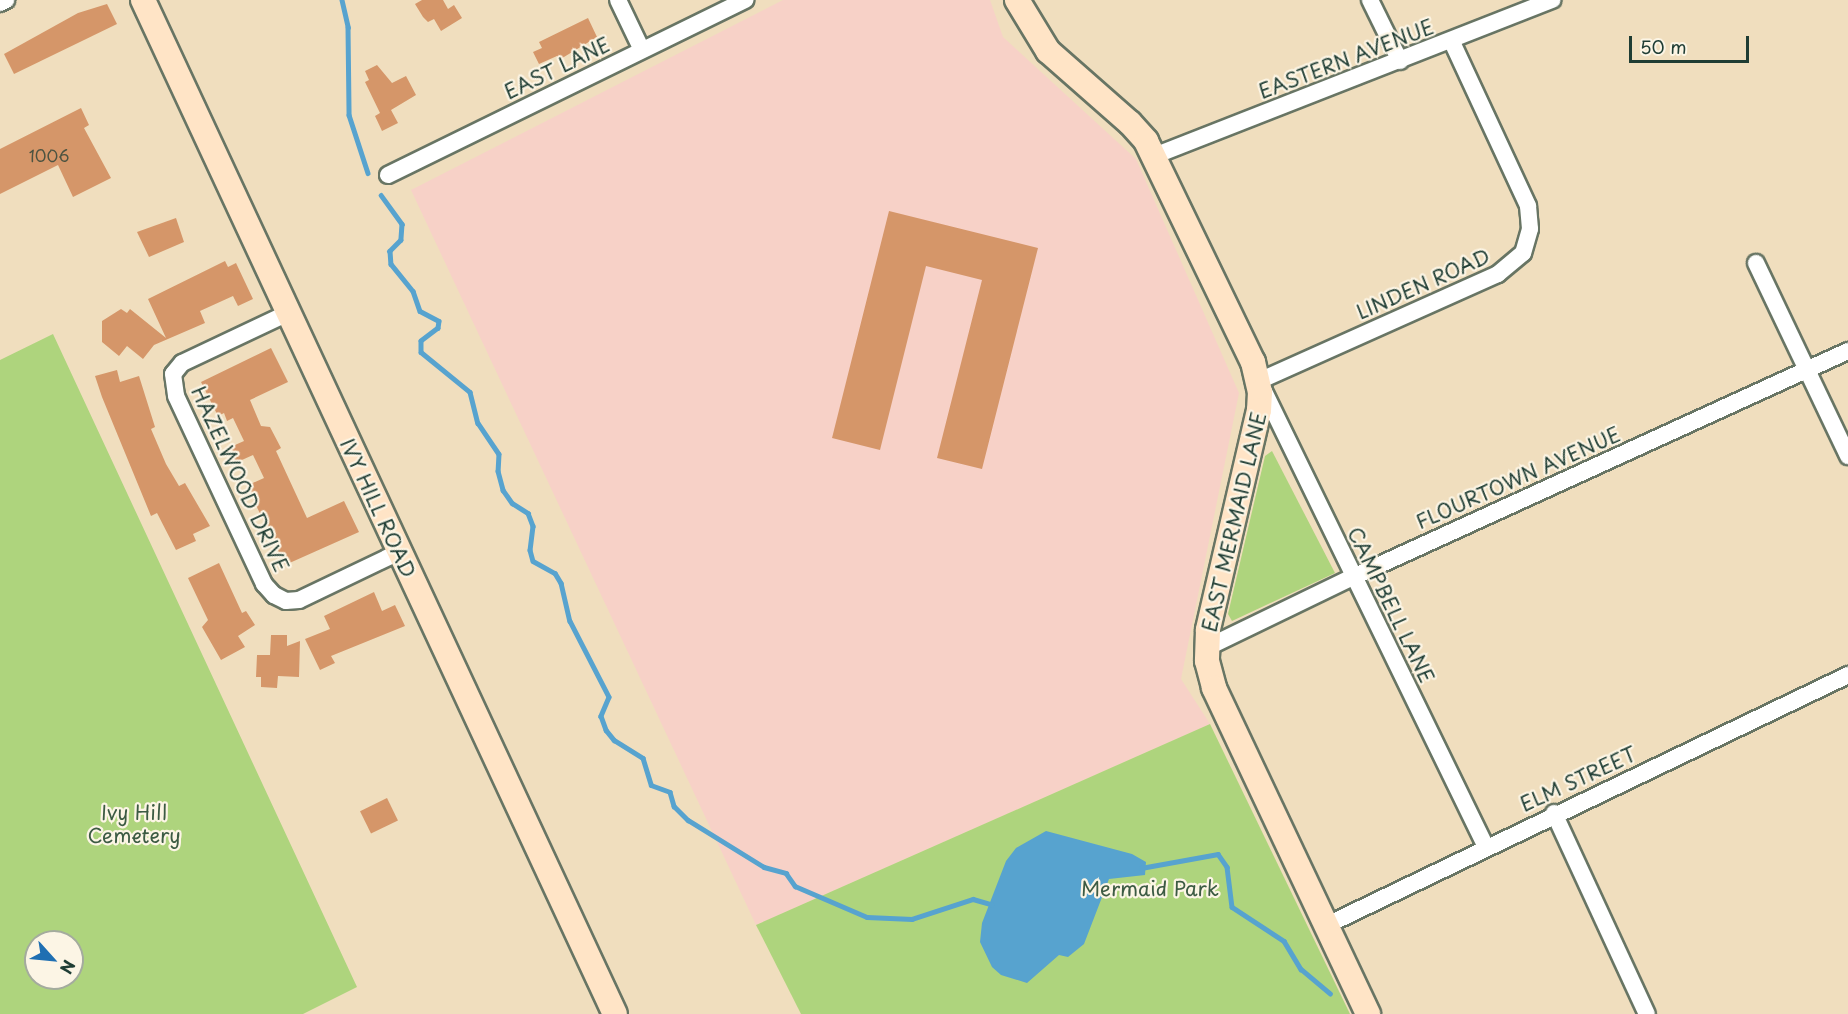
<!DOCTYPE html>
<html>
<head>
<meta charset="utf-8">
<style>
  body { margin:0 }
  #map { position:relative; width:1848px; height:1014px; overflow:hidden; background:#f0debe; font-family:"Playpen Sans",sans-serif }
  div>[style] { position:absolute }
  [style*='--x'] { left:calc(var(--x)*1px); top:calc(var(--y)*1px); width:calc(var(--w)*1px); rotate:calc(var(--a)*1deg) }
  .built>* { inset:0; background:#f7d1c7 }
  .green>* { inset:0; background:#aed47d }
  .water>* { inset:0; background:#57a3cf }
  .stream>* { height:4.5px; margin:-2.25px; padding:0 2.25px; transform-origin:2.25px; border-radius:2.25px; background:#57a3cf }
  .building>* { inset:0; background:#d59669; transform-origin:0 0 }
  .roads { filter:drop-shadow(2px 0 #687564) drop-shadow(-2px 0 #687564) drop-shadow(0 2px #687564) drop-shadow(0 -2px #687564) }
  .street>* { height:16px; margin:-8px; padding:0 8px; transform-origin:8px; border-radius:8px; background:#fff }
  .secondary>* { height:24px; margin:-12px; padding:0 12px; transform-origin:12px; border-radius:12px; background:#ffe4c6 }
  span { translate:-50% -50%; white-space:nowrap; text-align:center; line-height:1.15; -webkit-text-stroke:4.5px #fcf5e5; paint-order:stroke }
  .number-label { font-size:16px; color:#4c5341 }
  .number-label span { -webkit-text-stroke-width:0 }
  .street-label { font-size:20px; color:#1f3d34 }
  .park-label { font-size:20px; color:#3c5b43 }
  .north { position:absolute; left:24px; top:930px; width:60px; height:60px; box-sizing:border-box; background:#fcf5e5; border:2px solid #a4ab9e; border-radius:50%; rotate:117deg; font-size:16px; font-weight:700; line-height:24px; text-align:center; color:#1f3d34 }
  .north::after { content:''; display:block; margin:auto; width:21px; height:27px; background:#1f6fb2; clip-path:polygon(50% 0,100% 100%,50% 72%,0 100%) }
  .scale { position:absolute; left:1629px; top:36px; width:120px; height:27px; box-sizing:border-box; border:3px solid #1f3d34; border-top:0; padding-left:8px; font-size:18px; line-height:21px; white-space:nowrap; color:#1f3d34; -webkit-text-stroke:4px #fcf5e5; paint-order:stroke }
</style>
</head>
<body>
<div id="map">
  <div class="built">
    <div style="clip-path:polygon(783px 0,990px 0,1003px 37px,1136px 159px,1239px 393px,1181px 679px,1210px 724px,756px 925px,411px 190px)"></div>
  </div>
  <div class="green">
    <div style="clip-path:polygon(evenodd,53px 334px,357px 987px,303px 1014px,0 1014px,0 360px,53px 334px,36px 942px,72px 942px,72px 978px,36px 978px,36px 942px)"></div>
    <div style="clip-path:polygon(1272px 451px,1335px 573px,1232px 621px,1228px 614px,1265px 456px)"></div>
    <div style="clip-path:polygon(1210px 724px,1350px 1014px,801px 1014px,756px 925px)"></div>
  </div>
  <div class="water">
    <div style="clip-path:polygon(1046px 831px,1132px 854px,1146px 862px,1145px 875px,1109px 879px,1084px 944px,1068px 957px,1059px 955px,1027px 983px,1001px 975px,992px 967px,980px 942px,982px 923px,1006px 861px,1016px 848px)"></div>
  </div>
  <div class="stream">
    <div style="--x:342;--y:0;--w:28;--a:77"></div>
    <div style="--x:348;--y:27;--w:88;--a:89.3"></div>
    <div style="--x:349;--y:115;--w:61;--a:71.9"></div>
    <div style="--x:381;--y:195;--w:36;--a:54"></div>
    <div style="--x:402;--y:224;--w:16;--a:94"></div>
    <div style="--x:401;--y:240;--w:16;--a:135"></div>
    <div style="--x:390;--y:251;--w:13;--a:86"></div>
    <div style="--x:391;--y:264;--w:35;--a:51"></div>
    <div style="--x:413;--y:291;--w:21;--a:71"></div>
    <div style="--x:420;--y:311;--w:21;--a:28"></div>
    <div style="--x:439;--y:321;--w:7;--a:98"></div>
    <div style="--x:438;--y:328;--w:21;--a:143"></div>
    <div style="--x:421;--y:341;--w:11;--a:90"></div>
    <div style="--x:421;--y:352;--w:63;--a:39.2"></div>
    <div style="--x:470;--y:392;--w:32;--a:76"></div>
    <div style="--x:478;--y:423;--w:37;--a:56"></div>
    <div style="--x:499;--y:454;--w:17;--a:93"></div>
    <div style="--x:498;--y:471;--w:20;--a:75"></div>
    <div style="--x:503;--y:490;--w:16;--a:55"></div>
    <div style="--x:512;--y:503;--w:19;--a:32"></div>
    <div style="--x:528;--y:513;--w:14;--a:69"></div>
    <div style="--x:533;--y:526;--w:24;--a:97"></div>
    <div style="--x:530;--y:550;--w:11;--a:75"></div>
    <div style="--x:533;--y:561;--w:25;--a:29"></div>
    <div style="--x:555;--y:573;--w:12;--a:59"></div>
    <div style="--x:561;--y:583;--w:39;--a:77"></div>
    <div style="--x:570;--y:621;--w:85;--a:62.8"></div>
    <div style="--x:609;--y:697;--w:21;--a:113"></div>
    <div style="--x:601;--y:716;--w:15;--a:70"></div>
    <div style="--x:606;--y:730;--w:13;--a:51"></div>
    <div style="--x:614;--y:740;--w:34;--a:32"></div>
    <div style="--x:643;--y:758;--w:28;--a:73"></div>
    <div style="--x:651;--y:785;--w:20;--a:20"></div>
    <div style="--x:670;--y:792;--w:15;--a:74"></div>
    <div style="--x:674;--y:806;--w:20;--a:45"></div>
    <div style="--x:688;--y:820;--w:89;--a:31.7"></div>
    <div style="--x:764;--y:867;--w:23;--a:15"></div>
    <div style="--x:786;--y:873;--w:16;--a:55"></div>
    <div style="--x:795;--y:886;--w:78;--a:23.3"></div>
    <div style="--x:867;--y:917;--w:45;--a:2.5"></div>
    <div style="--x:912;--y:919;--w:64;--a:-18.2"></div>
    <div style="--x:973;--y:899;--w:19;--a:16"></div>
    <div style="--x:1141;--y:868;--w:78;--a:-10.3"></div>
    <div style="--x:1218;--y:854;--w:16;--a:55"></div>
    <div style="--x:1227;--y:867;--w:40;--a:82.9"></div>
    <div style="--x:1232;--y:907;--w:62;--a:33.2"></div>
    <div style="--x:1284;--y:941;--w:33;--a:59"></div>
    <div style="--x:1301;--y:969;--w:38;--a:40"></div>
  </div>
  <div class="building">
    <div style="clip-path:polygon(422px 0,443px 0,448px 9px,454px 5px,462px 18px,441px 31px,434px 19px,428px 22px,423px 17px,415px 4px)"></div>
    <div style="clip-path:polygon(107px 4px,117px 24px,14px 74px,4px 54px,78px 13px)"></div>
    <div style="clip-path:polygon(588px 18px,597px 37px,559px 60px,557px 56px,539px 64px,533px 52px,542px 48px,539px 42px)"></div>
    <div style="clip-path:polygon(377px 65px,392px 83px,406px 76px,416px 95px,391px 110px,398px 123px,382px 131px,375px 116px,380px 113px,365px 82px,369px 80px,365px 71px)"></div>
    <div style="clip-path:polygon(81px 108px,89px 125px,84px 128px,111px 178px,73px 197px,58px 165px,0 194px,0 149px)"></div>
    <div style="clip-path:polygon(889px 211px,1038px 248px,982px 469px,937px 458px,982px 280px,926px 266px,880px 450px,832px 438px)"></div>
    <div style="clip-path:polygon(176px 218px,184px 242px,149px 257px,137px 232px)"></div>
    <div style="clip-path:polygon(225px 261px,228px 267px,236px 263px,253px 299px,238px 306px,233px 296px,200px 311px,205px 323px,154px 345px,143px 359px,127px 346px,119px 356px,102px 342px,102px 321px,121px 309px,127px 313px,130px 309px,166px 338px,148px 299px)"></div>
    <div style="clip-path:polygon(271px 348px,288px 382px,250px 400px,261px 426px,270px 427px,281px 448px,276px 451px,307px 518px,344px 501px,359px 532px,285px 565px,251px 495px,248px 485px,264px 478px,253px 455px,233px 464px,226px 449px,244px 441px,233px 418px,227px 421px,224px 413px,218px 416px,201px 382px)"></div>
    <div style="clip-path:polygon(117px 370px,120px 382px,139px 376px,155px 427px,151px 429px,166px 464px,179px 486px,185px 483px,210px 526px,193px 534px,196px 541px,176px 550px,157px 513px,151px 516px,102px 397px,95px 376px)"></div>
    <div style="clip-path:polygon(219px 563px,242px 613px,246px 611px,255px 625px,238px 636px,245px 647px,221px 660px,202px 627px,208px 620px,188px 578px)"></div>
    <div style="clip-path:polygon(374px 592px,382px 611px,395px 605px,405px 626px,331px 656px,335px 663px,320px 670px,305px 639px,330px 629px,324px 616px)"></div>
    <div style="clip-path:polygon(271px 635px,287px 635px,287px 646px,300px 641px,299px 677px,278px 676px,277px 688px,261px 687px,261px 677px,256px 677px,257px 655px,270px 655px)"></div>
    <div style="left:387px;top:798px;width:25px;height:30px;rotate:64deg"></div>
  </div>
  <div class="roads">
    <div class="street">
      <div style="--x:618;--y:0;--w:55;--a:64.4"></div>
      <div style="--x:1370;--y:0;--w:68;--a:63.8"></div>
      <div style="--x:0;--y:3;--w:7;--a:-27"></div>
      <div style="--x:1452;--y:42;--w:181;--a:65.1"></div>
      <div style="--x:1528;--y:206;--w:23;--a:85"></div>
      <div style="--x:1530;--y:229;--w:25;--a:106"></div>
      <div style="--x:1523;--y:253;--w:33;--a:140"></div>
      <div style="--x:1498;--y:274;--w:262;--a:155.9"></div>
      <div style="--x:1259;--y:381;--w:518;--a:64.03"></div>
      <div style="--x:1154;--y:156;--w:428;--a:-21.4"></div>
      <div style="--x:388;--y:175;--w:398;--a:-26.1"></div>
      <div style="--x:1756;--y:263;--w:214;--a:64.5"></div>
      <div style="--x:288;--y:313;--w:117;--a:154.7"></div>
      <div style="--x:182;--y:363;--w:14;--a:129"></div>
      <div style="--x:173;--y:374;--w:22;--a:82"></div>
      <div style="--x:176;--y:396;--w:208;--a:64.9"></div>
      <div style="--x:264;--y:584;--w:15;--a:48"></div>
      <div style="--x:274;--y:595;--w:13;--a:27"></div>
      <div style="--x:286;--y:601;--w:13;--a:-4"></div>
      <div style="--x:299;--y:600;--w:111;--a:-25.6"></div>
      <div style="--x:1206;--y:648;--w:163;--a:-25.8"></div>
      <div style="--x:1353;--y:577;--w:544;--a:-24.54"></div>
      <div style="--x:1554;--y:813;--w:221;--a:65.2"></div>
      <div style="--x:1327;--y:925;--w:578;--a:-25.63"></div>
    </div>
    <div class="secondary">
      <div style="--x:143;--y:0;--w:1118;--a:65.04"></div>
      <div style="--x:1017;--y:0;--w:60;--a:58.7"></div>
      <div style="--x:1048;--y:51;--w:109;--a:41.3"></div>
      <div style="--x:1130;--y:123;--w:24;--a:48"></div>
      <div style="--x:1146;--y:141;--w:246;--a:64.2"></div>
      <div style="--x:1253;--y:362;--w:31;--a:77"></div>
      <div style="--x:1260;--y:392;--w:18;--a:93"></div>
      <div style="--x:1259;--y:410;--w:226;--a:103.1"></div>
      <div style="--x:1208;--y:630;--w:31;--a:92"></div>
      <div style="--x:1207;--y:661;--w:28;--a:75"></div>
      <div style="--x:1214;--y:688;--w:361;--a:64.7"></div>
    </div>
  </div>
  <div class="number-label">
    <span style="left:49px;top:155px">1006</span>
  </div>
  <div class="street-label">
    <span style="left:1346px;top:59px;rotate:-21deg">EASTERN AVENUE</span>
    <span style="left:557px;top:68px;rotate:-26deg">EAST LANE</span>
    <span style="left:1423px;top:284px;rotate:-24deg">LINDEN ROAD</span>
    <span style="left:1518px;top:478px;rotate:-24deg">FLOURTOWN AVENUE</span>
    <span style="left:240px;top:479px;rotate:65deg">HAZELWOOD DRIVE</span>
    <span style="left:378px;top:508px;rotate:65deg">IVY HILL ROAD</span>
    <span style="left:1234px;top:522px;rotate:-77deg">EAST MERMAID LANE</span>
    <span style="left:1391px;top:605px;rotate:64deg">CAMPBELL LANE</span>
    <span style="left:1578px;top:779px;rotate:-25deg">ELM STREET</span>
  </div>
  <div class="park-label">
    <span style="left:134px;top:824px">Ivy Hill<br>Cemetery</span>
    <span style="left:1150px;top:888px">Mermaid Park</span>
  </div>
  <div class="north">N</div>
  <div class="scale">50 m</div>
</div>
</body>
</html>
